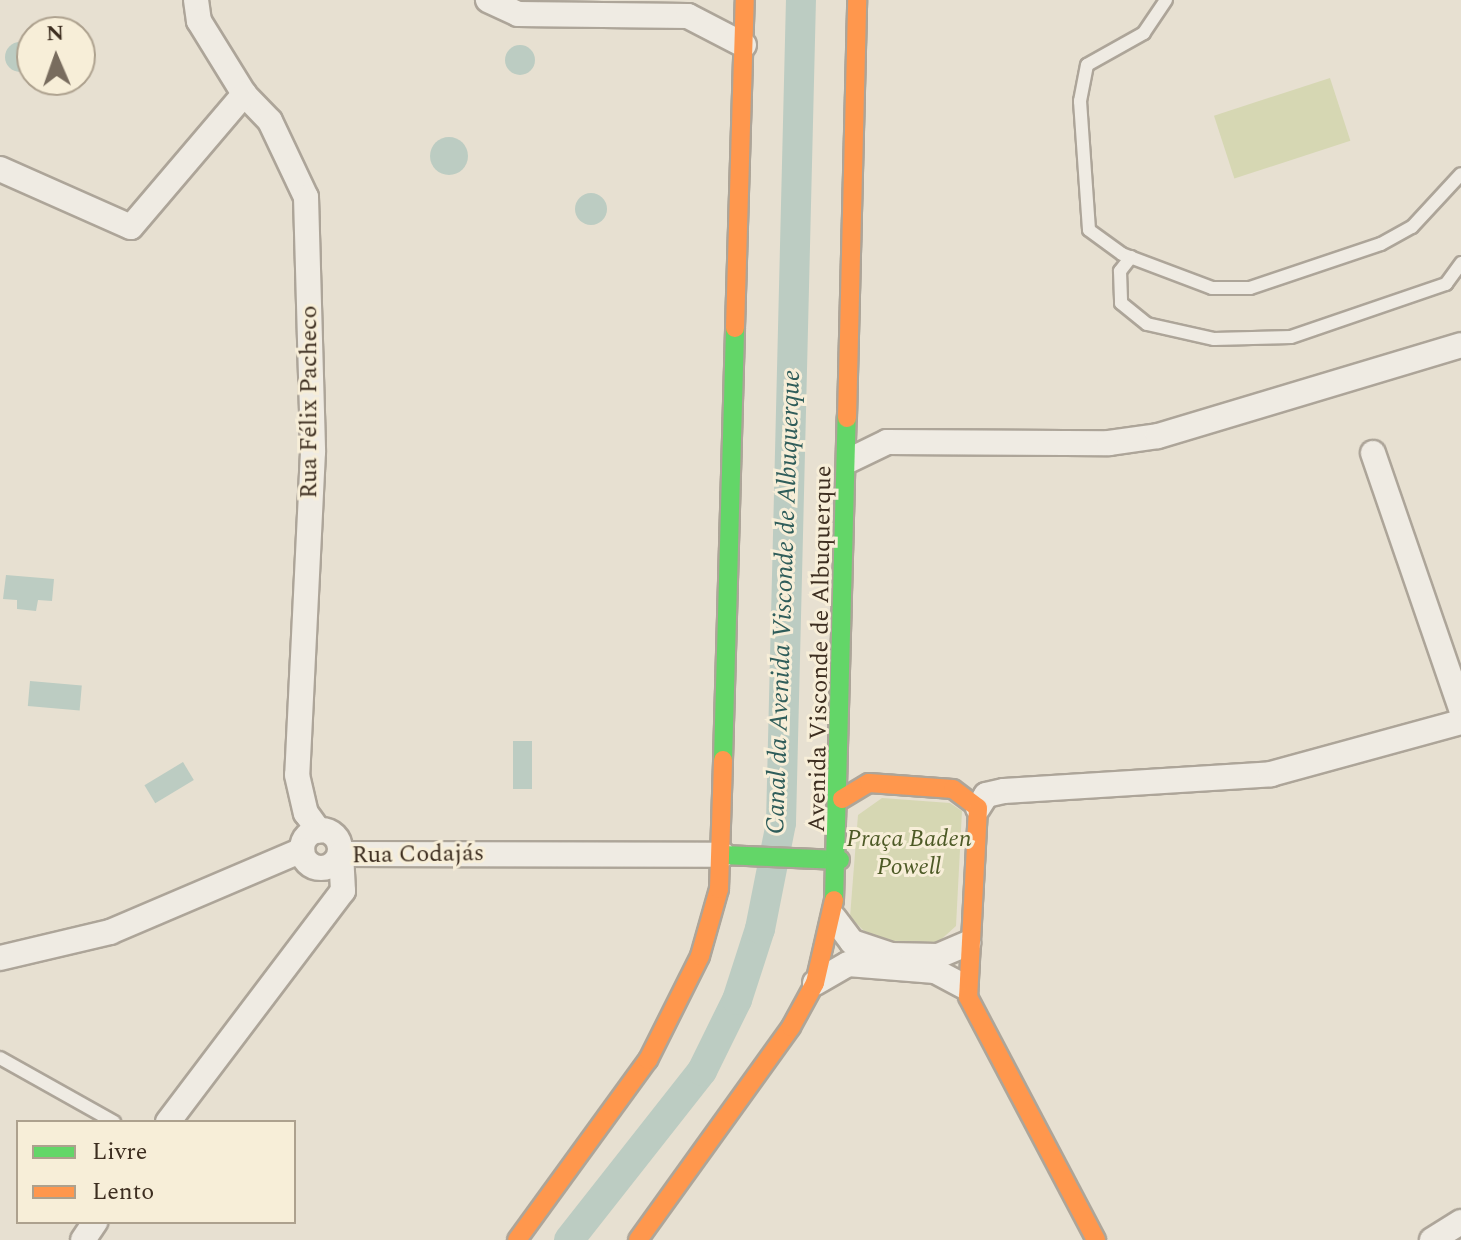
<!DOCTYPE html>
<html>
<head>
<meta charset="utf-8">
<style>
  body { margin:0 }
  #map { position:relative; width:1461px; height:1240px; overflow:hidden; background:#e7e0d1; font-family:Spectral,serif }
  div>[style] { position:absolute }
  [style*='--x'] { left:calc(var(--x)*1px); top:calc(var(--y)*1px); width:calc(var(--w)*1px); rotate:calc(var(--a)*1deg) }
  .green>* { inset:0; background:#d6d7b3; transform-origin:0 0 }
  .water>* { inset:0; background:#bcccc2; transform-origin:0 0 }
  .round { border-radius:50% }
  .canal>* { height:30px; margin:-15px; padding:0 15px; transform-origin:15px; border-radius:15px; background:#bcccc2 }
  .roads { filter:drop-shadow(2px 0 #ada599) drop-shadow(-2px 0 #ada599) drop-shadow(0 2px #ada599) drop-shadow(0 -2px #ada599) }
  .lane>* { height:12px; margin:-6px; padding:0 6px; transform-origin:6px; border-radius:6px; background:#efebe3 }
  .street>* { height:24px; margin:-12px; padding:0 12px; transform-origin:12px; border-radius:12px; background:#efebe3 }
  .street>.ring { margin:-12px; padding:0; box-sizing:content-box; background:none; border:24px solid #efebe3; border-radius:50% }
  .fast>* { height:18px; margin:-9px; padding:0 9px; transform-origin:9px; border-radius:9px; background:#63d668 }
  .slow>* { height:18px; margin:-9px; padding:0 9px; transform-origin:9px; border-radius:9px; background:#ff974d }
  span { translate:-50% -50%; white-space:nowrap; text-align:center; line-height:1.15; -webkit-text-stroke:6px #f7eed8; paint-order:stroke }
  .street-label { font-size:24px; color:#3d2e20 }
  .park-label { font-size:24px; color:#4d5a26; font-style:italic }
  .water-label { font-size:26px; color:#2f5d5a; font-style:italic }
  .legend { position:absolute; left:16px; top:1120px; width:280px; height:104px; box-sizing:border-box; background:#f7eed8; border:2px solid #ada18e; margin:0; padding:10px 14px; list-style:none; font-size:24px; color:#3d2e20 }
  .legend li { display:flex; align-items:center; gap:16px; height:40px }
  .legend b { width:40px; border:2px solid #ada18e }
  .north { position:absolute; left:16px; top:16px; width:80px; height:80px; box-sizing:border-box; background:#f7eed8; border:2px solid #ada18e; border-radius:50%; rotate:358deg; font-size:22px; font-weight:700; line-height:32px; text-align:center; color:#3d2e20 }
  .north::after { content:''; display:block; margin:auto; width:28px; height:36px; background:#786c5e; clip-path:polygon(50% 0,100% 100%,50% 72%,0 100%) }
</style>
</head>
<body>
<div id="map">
  <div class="green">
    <div style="left:1330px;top:78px;width:66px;height:122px;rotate:72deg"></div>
    <div style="clip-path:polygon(882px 798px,950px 803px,962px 811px,956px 926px,935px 945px,872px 939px,850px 917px,858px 815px)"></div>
  </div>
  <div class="water">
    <div class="round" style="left:5px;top:42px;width:30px;height:30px"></div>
    <div class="round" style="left:505px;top:45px;width:30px;height:30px"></div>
    <div class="round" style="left:430px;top:137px;width:38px;height:38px"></div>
    <div class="round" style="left:575px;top:193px;width:32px;height:32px"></div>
    <div style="clip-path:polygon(6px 575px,54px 579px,52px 601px,38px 600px,36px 611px,17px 609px,17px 600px,3px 599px)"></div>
    <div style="left:30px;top:681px;width:52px;height:25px;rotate:5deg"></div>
    <div style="left:513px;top:741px;width:19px;height:48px"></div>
    <div style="left:183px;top:762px;width:21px;height:45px;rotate:59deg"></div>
  </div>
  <div class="canal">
    <div style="--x:569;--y:1240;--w:215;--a:-51.8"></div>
    <div style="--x:702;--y:1071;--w:79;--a:-63.8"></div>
    <div style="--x:737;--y:1000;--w:75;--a:-72.1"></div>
    <div style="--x:760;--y:929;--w:108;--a:-78.8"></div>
    <div style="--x:781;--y:823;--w:823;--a:-88.61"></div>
  </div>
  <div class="roads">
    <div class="lane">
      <div style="--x:1166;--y:0;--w:40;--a:124"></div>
      <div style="--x:1144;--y:33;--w:65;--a:150.7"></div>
      <div style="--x:1087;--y:65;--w:37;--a:101"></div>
      <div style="--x:1080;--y:101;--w:129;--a:86"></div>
      <div style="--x:1089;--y:230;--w:41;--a:36"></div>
      <div style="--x:1122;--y:254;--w:96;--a:20.7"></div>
      <div style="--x:1212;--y:288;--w:38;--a:0"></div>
      <div style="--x:1250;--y:288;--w:138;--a:-18.6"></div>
      <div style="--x:1381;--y:244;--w:35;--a:-29"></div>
      <div style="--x:1412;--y:227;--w:72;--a:-47.2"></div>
      <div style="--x:1131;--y:257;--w:18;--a:128"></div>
      <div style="--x:1120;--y:271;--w:32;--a:88"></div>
      <div style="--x:1121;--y:303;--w:33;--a:39"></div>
      <div style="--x:1147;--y:324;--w:69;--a:12.6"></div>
      <div style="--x:1214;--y:339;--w:77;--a:-1.5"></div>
      <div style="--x:1291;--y:337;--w:164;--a:-18.9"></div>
      <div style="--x:1446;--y:284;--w:26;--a:-54"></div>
      <div style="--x:0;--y:1058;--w:131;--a:29.3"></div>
    </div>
    <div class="street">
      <div style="--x:196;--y:0;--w:21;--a:82"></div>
      <div style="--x:199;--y:21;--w:86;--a:58.3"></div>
      <div style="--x:244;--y:94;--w:37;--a:46"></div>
      <div style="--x:270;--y:121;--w:84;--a:64.7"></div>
      <div style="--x:306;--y:197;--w:255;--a:88.4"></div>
      <div style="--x:313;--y:452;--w:323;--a:92.8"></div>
      <div style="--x:297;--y:775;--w:39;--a:77"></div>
      <div style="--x:306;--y:813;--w:22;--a:54"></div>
      <div style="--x:488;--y:0;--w:33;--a:25"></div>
      <div style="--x:518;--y:14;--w:170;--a:0.7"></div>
      <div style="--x:688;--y:16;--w:63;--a:27.4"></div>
      <div style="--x:0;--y:169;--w:143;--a:23.9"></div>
      <div style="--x:131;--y:227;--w:175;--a:-49.6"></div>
      <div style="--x:1373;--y:453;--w:271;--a:71"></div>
      <div style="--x:850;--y:460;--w:41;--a:-25.9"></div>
      <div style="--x:887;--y:442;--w:222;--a:0.3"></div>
      <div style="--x:1109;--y:443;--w:49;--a:-8.1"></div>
      <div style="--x:1158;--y:436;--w:316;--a:-16.7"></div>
      <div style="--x:978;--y:808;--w:15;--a:-58"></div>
      <div style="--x:986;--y:795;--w:18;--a:-13"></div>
      <div style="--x:1004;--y:791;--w:268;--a:-3.6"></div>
      <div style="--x:1271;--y:774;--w:197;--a:-15.3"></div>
      <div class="ring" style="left:302px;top:830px;width:14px;height:14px"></div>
      <div style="--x:834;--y:918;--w:30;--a:53"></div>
      <div style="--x:852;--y:942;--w:41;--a:18.4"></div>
      <div style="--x:891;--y:955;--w:47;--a:1.2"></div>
      <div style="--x:938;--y:956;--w:33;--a:-23"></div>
      <div style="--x:0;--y:958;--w:113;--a:-13.3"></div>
      <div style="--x:110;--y:932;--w:209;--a:-23.1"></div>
      <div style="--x:815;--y:983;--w:38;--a:-30"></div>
      <div style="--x:848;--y:964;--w:87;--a:4.6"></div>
      <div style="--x:935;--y:971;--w:34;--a:28"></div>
      <div style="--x:168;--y:1122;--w:290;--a:-52.9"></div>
      <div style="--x:343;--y:891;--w:37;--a:-93"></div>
      <div style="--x:341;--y:854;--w:382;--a:0.1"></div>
      <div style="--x:83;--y:1240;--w:22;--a:-56"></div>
      <div style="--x:1432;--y:1240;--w:34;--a:-32"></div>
    </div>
    <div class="fast">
      <div style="--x:723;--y:760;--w:432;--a:-88.4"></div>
      <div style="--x:723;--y:855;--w:117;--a:2.4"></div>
      <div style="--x:834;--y:900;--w:482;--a:-88.5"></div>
    </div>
    <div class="slow">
      <div style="--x:735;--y:328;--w:328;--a:-88.3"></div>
      <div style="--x:847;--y:418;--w:418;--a:-88.6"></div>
      <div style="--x:842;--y:799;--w:31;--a:-31"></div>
      <div style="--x:869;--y:783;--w:84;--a:4.1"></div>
      <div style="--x:953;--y:789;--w:31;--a:37"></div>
      <div style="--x:978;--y:808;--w:189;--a:93"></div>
      <div style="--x:968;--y:997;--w:275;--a:62.2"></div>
      <div style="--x:517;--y:1240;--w:223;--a:-54"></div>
      <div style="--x:648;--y:1060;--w:116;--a:-63.4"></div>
      <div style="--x:700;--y:956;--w:70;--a:-74.2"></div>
      <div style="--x:719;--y:889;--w:129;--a:-88.2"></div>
      <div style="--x:638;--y:1240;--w:262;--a:-54.3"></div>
      <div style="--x:791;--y:1027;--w:50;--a:-61.4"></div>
      <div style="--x:815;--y:983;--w:85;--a:-77.1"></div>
    </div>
  </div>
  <div class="street-label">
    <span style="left:310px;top:402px;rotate:-90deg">Rua Félix Pacheco</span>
    <span style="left:821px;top:649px;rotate:-89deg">Avenida Visconde de Albuquerque</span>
    <span style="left:418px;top:855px;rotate:-1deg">Rua Codajás</span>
  </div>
  <div class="park-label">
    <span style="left:909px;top:854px">Praça Baden<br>Powell</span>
  </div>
  <div class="water-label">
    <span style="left:784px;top:602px;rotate:-88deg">Canal da Avenida Visconde de Albuquerque</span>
  </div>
  <ul class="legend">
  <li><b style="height:10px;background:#63d668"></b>Livre</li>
  <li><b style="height:10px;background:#ff974d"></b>Lento</li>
  </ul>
  <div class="north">N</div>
</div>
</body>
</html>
